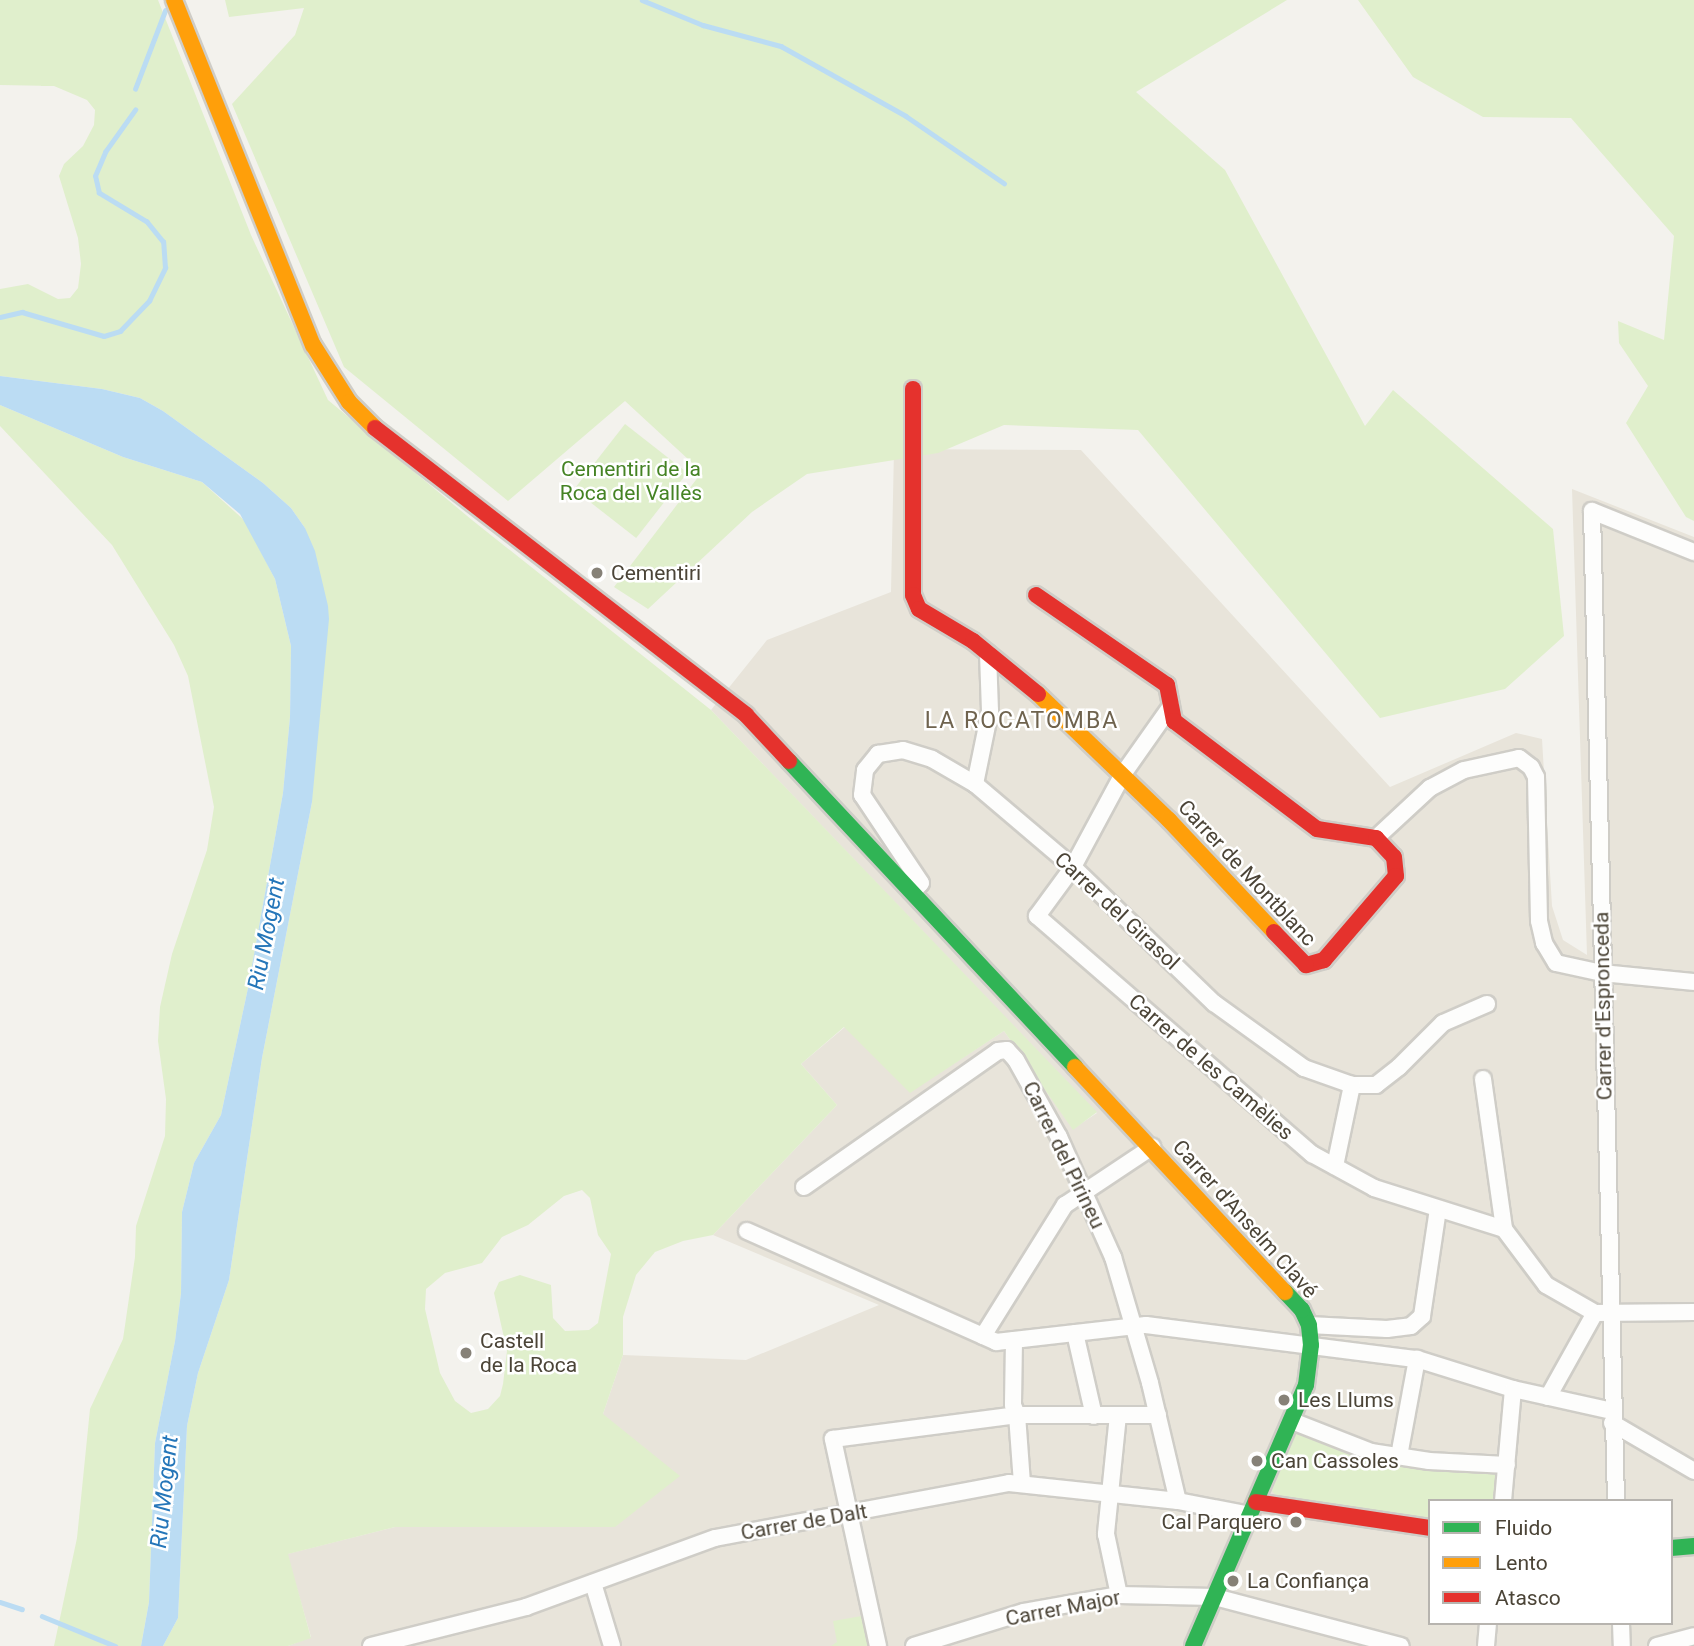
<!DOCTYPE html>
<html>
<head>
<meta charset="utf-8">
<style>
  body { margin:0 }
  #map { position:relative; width:1694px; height:1646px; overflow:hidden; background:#f3f2ed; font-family:Roboto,sans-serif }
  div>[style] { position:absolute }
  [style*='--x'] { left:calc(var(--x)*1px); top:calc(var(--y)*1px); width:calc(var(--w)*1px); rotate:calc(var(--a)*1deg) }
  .residential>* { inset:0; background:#e8e4da }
  .green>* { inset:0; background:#e0efcc; transform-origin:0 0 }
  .water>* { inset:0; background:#bbdcf3 }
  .stream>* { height:4.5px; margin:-2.25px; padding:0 2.25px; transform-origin:2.25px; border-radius:2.25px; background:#bbdcf3 }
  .roads { filter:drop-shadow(2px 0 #cfcdc7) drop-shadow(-2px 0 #cfcdc7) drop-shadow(0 2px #cfcdc7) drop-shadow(0 -2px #cfcdc7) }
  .street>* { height:16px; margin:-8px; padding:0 8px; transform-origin:8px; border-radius:8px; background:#fdfdfc }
  .fast>* { height:16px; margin:-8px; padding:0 8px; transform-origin:8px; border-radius:8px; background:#30b455 }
  .slow>* { height:16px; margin:-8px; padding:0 8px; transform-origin:8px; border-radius:8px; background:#ff9f0a }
  .jam>* { height:16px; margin:-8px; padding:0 8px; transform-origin:8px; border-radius:8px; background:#e5322d }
  .dots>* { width:19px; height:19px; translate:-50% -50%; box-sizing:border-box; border:4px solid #fff; border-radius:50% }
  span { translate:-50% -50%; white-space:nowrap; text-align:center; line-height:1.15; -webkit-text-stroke:5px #fff; paint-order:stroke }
  .park-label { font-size:21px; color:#458324 }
  .poi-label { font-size:21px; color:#4b4437 }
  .left { translate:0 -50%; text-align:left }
  .right { translate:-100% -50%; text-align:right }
  .street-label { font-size:21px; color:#4b4437 }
  .neighbourhood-label { font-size:23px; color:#6f634e; letter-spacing:2px }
  .water-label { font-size:23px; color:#2576b9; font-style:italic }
  .legend { position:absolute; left:1428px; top:1499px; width:245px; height:126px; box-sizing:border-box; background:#fff; border:2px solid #b7b4af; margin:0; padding:9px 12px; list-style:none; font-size:21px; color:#4b4437 }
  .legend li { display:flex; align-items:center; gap:14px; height:35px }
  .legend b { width:35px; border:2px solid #b7b4af }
</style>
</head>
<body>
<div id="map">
  <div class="residential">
    <div style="clip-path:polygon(evenodd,894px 449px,1081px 450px,1390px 787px,1516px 733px,1542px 739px,1552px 906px,1563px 940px,1587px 955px,1572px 489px,1694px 537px,1694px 1646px,288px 1646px,311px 1637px,287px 1554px,395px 1527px,615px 1527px,603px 1414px,623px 1355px,746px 1360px,879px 1305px,713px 1235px,837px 1105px,801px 1064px,845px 1027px,910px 1092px,1004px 1031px,1073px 1129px,1097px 1113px,711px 710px,767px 640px,891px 592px,894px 449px,1430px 1501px,1671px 1501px,1671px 1623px,1430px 1623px,1430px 1501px)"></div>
  </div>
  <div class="green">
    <div style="clip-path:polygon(evenodd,0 0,158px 0,251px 235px,328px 400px,472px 520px,711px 710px,1097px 1112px,1073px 1130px,1004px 1031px,910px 1093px,844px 1027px,801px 1064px,837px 1105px,713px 1235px,683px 1241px,655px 1252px,636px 1275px,623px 1317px,623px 1355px,603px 1414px,680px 1476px,615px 1527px,395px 1527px,288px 1554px,311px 1638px,288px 1646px,163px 1646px,178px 1618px,187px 1426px,198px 1373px,229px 1280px,262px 1058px,312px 802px,305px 528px,291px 508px,263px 483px,163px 411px,140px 398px,102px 389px,0 376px,0 289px,28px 284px,58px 299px,70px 298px,78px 288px,81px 264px,78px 238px,59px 176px,64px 164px,83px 146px,94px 125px,95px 110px,87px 100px,54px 86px,0 85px,0 0,582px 1190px,590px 1198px,598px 1235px,611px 1254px,598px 1323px,589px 1330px,565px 1331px,553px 1318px,551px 1285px,520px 1275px,499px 1282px,494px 1293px,507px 1351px,503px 1384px,500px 1396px,488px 1409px,471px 1413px,455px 1401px,440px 1373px,425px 1309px,426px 1289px,445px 1273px,482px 1263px,502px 1237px,528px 1225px,564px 1196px,582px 1190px)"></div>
    <div style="clip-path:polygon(225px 0,1287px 0,1136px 92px,1225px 170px,1365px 426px,1393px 390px,1553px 529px,1564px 636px,1505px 689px,1380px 718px,1138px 430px,1004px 425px,938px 453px,807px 474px,752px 512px,648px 609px,614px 587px,702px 472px,625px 401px,508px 501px,344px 367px,232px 104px,295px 35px,304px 8px,229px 17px)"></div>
    <div style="clip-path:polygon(1358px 0,1694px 0,1694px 521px,1686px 517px,1626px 423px,1648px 386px,1619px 343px,1618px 321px,1664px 340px,1674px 236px,1571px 118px,1483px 117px,1413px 77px)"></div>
    <div style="clip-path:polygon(0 405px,123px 457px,202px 482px,245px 521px,275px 579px,291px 646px,290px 717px,283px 793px,248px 988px,221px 1115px,194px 1163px,182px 1212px,181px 1293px,175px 1341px,155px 1443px,149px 1602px,141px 1646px,54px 1646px,77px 1538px,90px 1409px,123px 1339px,135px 1257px,136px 1226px,165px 1136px,166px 1099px,158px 1041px,160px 1007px,172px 954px,207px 850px,214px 807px,188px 676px,174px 645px,112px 545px,0 426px)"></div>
    <div style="left:625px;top:424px;width:79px;height:83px;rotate:38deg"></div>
    <div style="clip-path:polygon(1300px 1424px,1371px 1452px,1504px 1469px,1500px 1501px,1430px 1501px,1430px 1525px,1282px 1503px,1272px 1491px)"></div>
    <div style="clip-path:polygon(879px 1613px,885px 1646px,831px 1646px,837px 1642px,833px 1621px)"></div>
  </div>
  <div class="water">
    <div style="clip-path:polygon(0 376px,102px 389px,140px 398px,163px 411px,263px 483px,291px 508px,305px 528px,315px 551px,328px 606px,329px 619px,312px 802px,262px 1058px,229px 1280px,198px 1373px,187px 1426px,178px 1618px,163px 1646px,141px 1646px,149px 1602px,155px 1443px,175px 1341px,181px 1293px,182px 1212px,194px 1163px,221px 1115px,248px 988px,283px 793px,290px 717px,291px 646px,275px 579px,240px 514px,202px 482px,123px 457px,0 405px)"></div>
  </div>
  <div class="stream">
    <div style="--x:642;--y:0;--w:66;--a:22.3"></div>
    <div style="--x:703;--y:25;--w:81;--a:15.1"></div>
    <div style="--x:781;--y:46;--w:143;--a:29.2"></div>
    <div style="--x:906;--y:116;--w:119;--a:34.4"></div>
    <div style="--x:135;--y:89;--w:84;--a:-69"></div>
    <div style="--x:0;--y:317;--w:23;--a:-13"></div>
    <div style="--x:22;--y:312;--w:85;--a:16.3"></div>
    <div style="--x:104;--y:336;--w:17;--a:-17"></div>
    <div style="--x:120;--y:331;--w:42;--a:-46"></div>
    <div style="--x:149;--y:301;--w:37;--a:-64"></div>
    <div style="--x:165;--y:268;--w:26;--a:-94"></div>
    <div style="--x:163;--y:242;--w:26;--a:-129"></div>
    <div style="--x:147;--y:222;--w:56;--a:-148.9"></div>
    <div style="--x:99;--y:193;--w:17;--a:-103"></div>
    <div style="--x:95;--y:176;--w:26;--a:-67"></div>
    <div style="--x:105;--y:152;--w:52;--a:-54.5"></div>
    <div style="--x:0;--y:1602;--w:23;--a:18"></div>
    <div style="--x:42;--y:1616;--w:79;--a:22.3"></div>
  </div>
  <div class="roads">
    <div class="street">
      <div style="--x:1171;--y:706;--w:83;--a:125.2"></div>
      <div style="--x:1123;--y:774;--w:106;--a:118.3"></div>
      <div style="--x:1073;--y:867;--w:61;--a:126.3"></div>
      <div style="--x:1037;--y:916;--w:364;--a:40.9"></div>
      <div style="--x:1312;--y:1154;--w:71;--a:28.7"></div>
      <div style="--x:1374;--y:1188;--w:136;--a:17.5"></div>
      <div style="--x:1504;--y:1229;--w:70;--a:53.1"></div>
      <div style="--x:1546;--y:1285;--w:56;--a:29.7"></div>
      <div style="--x:1595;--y:1313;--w:99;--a:-0.6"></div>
      <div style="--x:975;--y:784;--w:75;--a:-78.4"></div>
      <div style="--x:990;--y:711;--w:58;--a:-92"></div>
      <div style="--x:1376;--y:838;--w:74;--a:-42.8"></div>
      <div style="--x:1430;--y:788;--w:38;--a:-28"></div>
      <div style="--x:1464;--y:770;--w:56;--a:-12.3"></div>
      <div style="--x:1519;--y:758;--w:15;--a:37"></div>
      <div style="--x:1531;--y:767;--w:11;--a:63"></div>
      <div style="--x:1536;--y:777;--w:144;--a:88.8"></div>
      <div style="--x:1539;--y:921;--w:23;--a:77"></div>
      <div style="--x:1544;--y:943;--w:23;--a:59"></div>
      <div style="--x:1556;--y:963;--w:47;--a:12.3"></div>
      <div style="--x:1602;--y:973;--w:92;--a:5.6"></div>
      <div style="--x:913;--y:891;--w:11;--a:-45"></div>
      <div style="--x:921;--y:883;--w:106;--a:-123.8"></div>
      <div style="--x:862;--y:795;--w:25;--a:-83"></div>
      <div style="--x:865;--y:770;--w:21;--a:-51"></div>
      <div style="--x:878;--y:754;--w:25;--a:-9"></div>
      <div style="--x:903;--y:750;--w:30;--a:17"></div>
      <div style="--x:932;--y:759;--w:50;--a:30.2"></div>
      <div style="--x:975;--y:784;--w:128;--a:40.3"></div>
      <div style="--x:1073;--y:867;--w:196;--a:44"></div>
      <div style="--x:1214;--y:1003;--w:111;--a:35.8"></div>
      <div style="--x:1304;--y:1068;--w:51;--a:19.5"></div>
      <div style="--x:1352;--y:1085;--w:24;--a:0"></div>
      <div style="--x:1376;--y:1085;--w:29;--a:-38"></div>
      <div style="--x:1399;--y:1067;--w:62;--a:-45"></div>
      <div style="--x:1443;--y:1023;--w:48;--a:-23.4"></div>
      <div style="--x:1483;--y:1079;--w:151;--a:82"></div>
      <div style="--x:1335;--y:1166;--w:83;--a:-78.1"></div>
      <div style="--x:804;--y:1187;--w:237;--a:-35"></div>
      <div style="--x:998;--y:1051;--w:9;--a:-6"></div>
      <div style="--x:1007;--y:1050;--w:13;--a:48"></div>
      <div style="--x:1016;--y:1060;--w:88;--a:60.8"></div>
      <div style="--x:1059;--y:1137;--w:132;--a:65.8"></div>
      <div style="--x:1113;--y:1257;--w:131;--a:73.6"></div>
      <div style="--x:1150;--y:1383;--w:121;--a:76.7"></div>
      <div style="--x:747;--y:1231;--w:273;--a:24"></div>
      <div style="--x:996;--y:1342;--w:151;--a:-6.5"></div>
      <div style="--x:1146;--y:1325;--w:273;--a:7.2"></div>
      <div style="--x:1417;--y:1359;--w:101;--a:17.4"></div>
      <div style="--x:1513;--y:1389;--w:101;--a:12.5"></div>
      <div style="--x:1309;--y:1325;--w:78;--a:2.9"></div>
      <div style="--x:1387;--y:1329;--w:24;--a:-7"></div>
      <div style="--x:1411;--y:1326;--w:15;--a:-42"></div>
      <div style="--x:1422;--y:1316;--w:108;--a:-81.5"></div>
      <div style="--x:1075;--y:1333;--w:85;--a:77.1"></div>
      <div style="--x:983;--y:1336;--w:155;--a:-58"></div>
      <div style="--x:1065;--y:1205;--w:105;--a:-33.7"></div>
      <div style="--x:1014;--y:1340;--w:65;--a:90.9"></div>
      <div style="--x:1013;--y:1405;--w:11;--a:68"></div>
      <div style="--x:1017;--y:1415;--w:68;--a:85.8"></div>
      <div style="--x:1548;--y:1397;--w:96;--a:-60.8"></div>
      <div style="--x:1118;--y:1415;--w:120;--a:95.8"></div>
      <div style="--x:1106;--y:1534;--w:62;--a:78"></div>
      <div style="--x:1292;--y:1421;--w:85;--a:21.4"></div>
      <div style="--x:1371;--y:1452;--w:59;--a:8.8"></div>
      <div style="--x:1429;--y:1461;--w:78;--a:2.9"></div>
      <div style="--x:1612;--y:1423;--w:95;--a:30.3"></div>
      <div style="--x:1399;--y:1456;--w:99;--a:-79.5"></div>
      <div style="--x:1503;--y:1501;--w:112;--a:-84.9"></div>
      <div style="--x:1616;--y:1501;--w:990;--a:-91.39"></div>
      <div style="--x:1592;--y:511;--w:110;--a:21.9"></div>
      <div style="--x:593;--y:1583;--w:66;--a:73.2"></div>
      <div style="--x:1621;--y:1623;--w:23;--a:88"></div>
      <div style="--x:371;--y:1646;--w:160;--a:-14.1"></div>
      <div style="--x:526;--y:1607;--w:201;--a:-20.1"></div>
      <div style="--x:715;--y:1538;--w:299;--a:-10.6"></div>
      <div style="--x:1009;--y:1483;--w:170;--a:6.1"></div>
      <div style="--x:1178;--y:1501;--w:73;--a:11"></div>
      <div style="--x:878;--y:1646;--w:212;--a:-102.3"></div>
      <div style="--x:833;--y:1439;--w:186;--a:-7.4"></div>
      <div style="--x:1017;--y:1415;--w:141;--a:0"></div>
      <div style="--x:914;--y:1646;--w:115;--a:-17.2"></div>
      <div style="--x:1024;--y:1612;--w:97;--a:-10.1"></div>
      <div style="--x:1119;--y:1595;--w:96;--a:1.2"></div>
      <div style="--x:1215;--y:1597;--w:192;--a:14.8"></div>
      <div style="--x:1486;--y:1646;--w:23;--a:-85"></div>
      <div style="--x:1657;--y:1646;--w:38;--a:-15"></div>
    </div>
    <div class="fast">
      <div style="--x:789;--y:761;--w:419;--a:46.9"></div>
      <div style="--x:1671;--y:1548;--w:23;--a:-5"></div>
      <div style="--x:1193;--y:1646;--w:284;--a:-66.6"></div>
      <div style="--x:1306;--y:1385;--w:40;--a:-82.9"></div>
      <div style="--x:1311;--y:1345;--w:20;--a:-96"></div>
      <div style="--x:1309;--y:1325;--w:17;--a:-115"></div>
      <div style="--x:1302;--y:1310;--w:25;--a:-133"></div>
    </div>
    <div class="slow">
      <div style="--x:174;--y:0;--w:372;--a:68.1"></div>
      <div style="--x:313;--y:345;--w:67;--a:57.7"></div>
      <div style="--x:349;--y:402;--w:37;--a:45"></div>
      <div style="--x:1038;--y:694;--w:182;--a:43.9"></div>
      <div style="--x:1169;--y:820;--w:154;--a:46.8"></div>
      <div style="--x:1075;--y:1067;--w:308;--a:47"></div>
    </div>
    <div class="jam">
      <div style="--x:913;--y:389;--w:206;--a:90"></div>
      <div style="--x:913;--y:595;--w:15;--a:67"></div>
      <div style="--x:919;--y:609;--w:63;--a:30.7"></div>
      <div style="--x:973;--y:641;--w:84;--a:39.2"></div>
      <div style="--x:375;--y:428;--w:469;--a:37.7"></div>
      <div style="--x:746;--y:715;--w:63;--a:46.9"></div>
      <div style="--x:1036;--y:595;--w:159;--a:34.5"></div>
      <div style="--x:1167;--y:685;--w:37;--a:79"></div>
      <div style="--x:1174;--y:721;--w:179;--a:37.1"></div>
      <div style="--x:1317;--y:829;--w:60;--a:8.7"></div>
      <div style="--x:1376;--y:838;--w:26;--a:47"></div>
      <div style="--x:1394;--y:857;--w:19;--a:84"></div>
      <div style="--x:1396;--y:876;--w:111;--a:130.6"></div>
      <div style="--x:1324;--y:960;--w:19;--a:164"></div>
      <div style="--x:1306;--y:965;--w:46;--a:-134.1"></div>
      <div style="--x:1256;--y:1502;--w:176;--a:8.5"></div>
    </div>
  </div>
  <div class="dots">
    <div style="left:597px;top:573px;background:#868177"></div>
    <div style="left:466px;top:1353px;background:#868177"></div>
    <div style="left:1284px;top:1400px;background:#868177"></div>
    <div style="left:1257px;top:1461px;background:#868177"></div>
    <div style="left:1296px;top:1522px;background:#868177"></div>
    <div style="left:1233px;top:1581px;background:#868177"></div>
  </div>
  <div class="park-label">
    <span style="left:631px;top:481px">Cementiri de la<br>Roca del Vallès</span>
  </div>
  <div class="poi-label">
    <span class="left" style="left:611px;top:573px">Cementiri</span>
    <span class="left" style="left:480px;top:1353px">Castell<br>de la Roca</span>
    <span class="left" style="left:1298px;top:1400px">Les Llums</span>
    <span class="left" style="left:1271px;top:1461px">Can Cassoles</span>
    <span class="right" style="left:1282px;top:1522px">Cal Parquero</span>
    <span class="left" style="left:1247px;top:1581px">La Confiança</span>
  </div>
  <div class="street-label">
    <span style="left:1247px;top:873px;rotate:47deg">Carrer de Montblanc</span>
    <span style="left:1117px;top:911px;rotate:43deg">Carrer del Girasol</span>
    <span style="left:1603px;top:1006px;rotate:-91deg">Carrer d'Espronceda</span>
    <span style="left:1211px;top:1067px;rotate:41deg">Carrer de les Camèlies</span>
    <span style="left:1064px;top:1155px;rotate:64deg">Carrer del Pirineu</span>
    <span style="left:1245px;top:1219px;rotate:48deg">Carrer d'Anselm Clavé</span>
    <span style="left:804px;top:1522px;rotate:-10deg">Carrer de Dalt</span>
    <span style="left:1063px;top:1608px;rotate:-11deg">Carrer Major</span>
  </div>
  <div class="neighbourhood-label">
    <span style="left:1022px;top:721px">LA ROCATOMBA</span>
  </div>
  <div class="water-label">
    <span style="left:267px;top:934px;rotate:-79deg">Riu Mogent</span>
    <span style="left:165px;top:1492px;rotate:-84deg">Riu Mogent</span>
  </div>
  <ul class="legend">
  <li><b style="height:9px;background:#30b455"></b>Fluido</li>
  <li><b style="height:9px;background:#ff9f0a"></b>Lento</li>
  <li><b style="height:9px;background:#e5322d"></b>Atasco</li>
  </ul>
</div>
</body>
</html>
